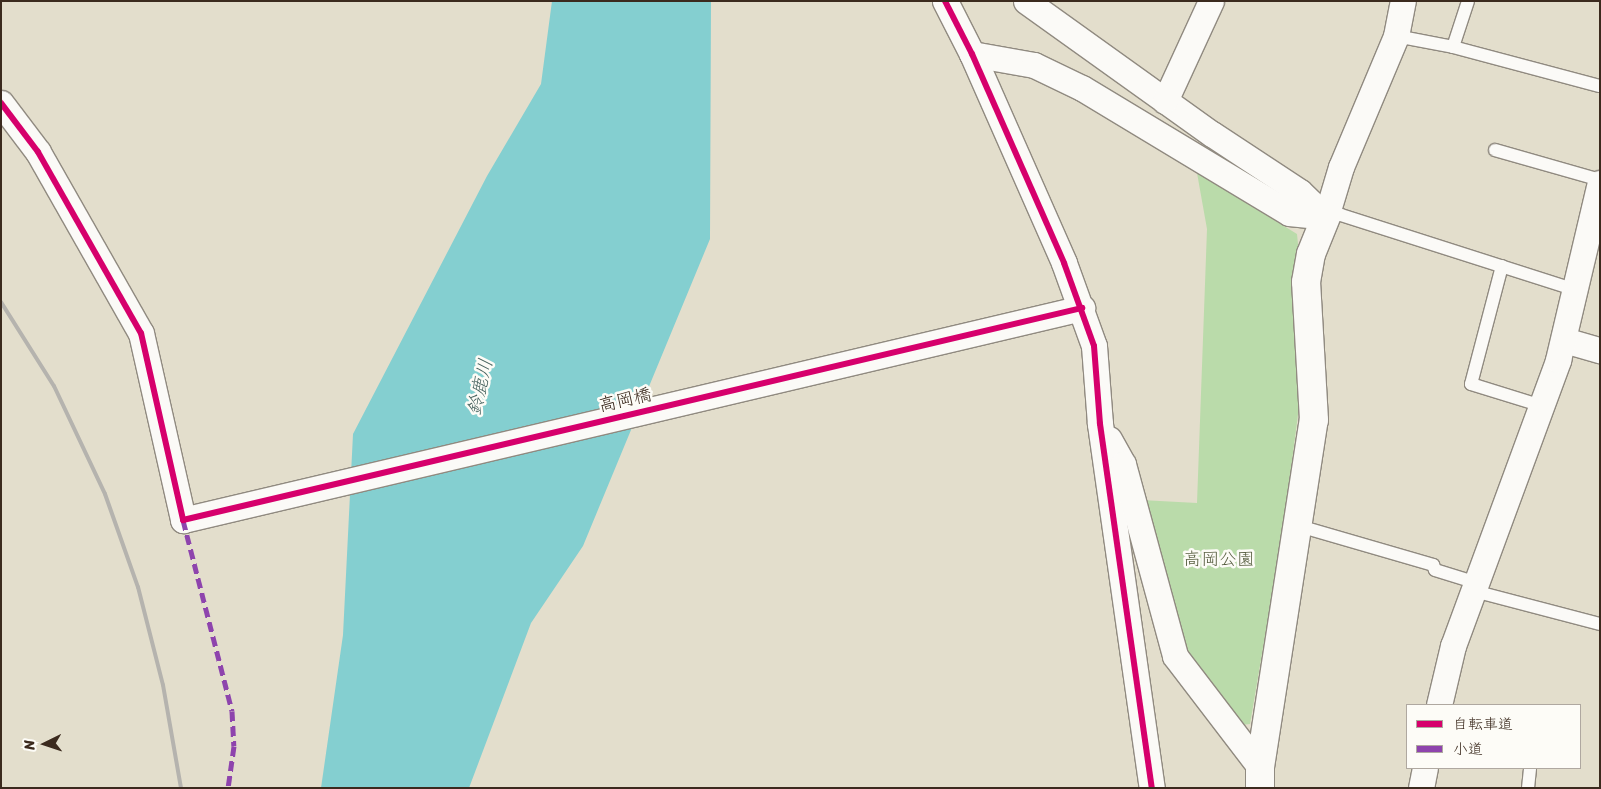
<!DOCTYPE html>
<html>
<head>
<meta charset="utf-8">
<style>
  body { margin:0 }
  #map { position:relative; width:1601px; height:789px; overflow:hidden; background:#e3decc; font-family:Sriracha,"Klee One",sans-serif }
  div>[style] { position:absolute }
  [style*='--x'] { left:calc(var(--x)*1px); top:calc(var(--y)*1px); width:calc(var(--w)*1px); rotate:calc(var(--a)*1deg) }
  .green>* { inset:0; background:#badbaa }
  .water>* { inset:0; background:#84cfd0 }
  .roads { filter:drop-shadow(1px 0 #908a80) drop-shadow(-1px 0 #908a80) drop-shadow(0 1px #908a80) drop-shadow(0 -1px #908a80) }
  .service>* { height:12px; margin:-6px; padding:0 6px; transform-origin:6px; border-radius:6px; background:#fbfaf7 }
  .minor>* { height:25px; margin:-12.5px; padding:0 12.5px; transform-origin:12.5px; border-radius:12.5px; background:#fbfaf7 }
  .tertiary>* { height:28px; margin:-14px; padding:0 14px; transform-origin:14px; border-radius:14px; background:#fbfaf7 }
  .rail>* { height:4px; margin:-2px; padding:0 2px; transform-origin:2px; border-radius:2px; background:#b5b3ae }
  .quiet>* { height:5px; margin-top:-2.5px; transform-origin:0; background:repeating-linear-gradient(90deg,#8e44ad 0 10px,transparent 0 15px) }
  .cycleway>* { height:6px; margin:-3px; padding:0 3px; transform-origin:3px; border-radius:3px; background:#d6006c }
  span { translate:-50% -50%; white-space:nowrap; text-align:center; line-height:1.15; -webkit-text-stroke:5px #fdfcf7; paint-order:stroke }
  .street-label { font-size:18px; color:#3b2a1e }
  .park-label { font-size:18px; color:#575e40 }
  .water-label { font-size:19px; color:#46615d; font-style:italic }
  .frame { position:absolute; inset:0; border:2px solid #3b2a1e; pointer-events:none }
  .legend { position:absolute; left:1406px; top:704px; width:175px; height:65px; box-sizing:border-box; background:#fdfcf7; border:1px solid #afa8a0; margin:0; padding:6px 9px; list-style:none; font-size:15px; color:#3b2a1e }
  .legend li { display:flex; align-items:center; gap:10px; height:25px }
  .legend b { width:25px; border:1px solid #afa8a0 }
  .north { position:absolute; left:20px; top:719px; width:50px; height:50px; -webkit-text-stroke:4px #fdfcf7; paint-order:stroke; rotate:266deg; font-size:14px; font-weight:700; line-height:20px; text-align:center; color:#3b2a1e }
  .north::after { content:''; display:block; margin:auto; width:18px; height:22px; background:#3b2a1e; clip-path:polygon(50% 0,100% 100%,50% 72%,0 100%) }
</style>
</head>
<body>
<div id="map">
  <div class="green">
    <div style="clip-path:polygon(1197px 173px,1297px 234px,1299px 254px,1300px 399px,1283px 531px,1250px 724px,1242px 725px,1182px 647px,1141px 500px,1197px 503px,1207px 229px)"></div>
  </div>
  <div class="water">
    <div style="clip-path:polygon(552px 1px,711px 1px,710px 239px,583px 546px,531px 623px,469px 788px,321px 788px,343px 635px,353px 434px,487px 176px,541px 84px)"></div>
  </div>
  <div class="roads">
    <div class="service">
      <div style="--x:1396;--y:36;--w:58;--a:10.9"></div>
      <div style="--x:1453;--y:47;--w:152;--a:14.9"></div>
      <div style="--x:1453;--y:47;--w:48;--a:-71.9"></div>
      <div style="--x:1495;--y:150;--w:109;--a:15.9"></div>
      <div style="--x:1326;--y:217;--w:15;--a:-8"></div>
      <div style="--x:1341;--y:215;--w:247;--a:17.7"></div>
      <div style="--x:1502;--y:266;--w:122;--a:104.7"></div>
      <div style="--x:1471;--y:384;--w:74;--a:17.2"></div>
      <div style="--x:1299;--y:526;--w:140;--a:16.2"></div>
      <div style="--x:1433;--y:565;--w:5;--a:68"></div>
      <div style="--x:1435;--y:570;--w:44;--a:17.2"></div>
      <div style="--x:1474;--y:591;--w:130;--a:14.7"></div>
      <div style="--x:1528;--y:788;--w:20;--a:-84"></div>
    </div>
    <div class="minor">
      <div style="--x:945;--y:1;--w:59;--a:63"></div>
      <div style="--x:972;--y:54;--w:228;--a:66.2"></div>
      <div style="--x:1064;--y:263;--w:88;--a:70.1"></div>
      <div style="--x:1094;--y:346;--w:78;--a:85.6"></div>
      <div style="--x:1100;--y:424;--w:368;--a:81.9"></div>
      <div style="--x:1026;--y:1;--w:229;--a:35.6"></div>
      <div style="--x:1212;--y:134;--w:105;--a:33.4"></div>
      <div style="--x:1300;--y:192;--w:36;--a:44"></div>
      <div style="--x:972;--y:54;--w:63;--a:10.1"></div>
      <div style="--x:1034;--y:65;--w:53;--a:25.6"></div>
      <div style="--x:1082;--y:88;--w:242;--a:31.1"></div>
      <div style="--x:1289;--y:213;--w:37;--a:6"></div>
      <div style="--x:1165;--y:101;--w:110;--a:-65.3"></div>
      <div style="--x:1;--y:103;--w:61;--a:52.9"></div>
      <div style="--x:38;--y:152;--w:208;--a:60.4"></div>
      <div style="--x:141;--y:333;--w:192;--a:77.3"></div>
      <div style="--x:183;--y:520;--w:924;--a:-13.27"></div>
      <div style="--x:1326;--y:217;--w:52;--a:-73.3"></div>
      <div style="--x:1341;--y:167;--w:142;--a:-67.2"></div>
      <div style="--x:1396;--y:36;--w:36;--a:-79"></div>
      <div style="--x:1564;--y:340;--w:37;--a:16"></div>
      <div style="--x:1109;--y:439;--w:29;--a:61"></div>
      <div style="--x:1123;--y:464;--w:199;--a:74.8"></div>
      <div style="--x:1175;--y:656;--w:140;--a:52.6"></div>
      <div style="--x:1439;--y:705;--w:61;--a:-76.7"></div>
      <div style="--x:1453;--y:646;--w:305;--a:-69.8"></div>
      <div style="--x:1558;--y:360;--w:182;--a:-76.7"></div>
      <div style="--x:1421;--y:788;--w:20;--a:-79"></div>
    </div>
    <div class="tertiary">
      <div style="--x:1260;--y:788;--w:21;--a:-90"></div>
      <div style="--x:1260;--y:767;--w:351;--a:-81.2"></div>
      <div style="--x:1314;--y:420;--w:138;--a:-93.3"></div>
      <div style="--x:1306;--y:282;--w:28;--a:-80"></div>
      <div style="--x:1311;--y:254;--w:40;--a:-68"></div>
    </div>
  </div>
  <div class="rail">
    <div style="--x:1;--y:302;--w:99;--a:57.8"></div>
    <div style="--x:54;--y:386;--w:119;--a:64.7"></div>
    <div style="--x:105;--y:494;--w:99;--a:70.5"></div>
    <div style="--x:138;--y:587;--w:101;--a:75.7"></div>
    <div style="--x:163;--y:685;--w:105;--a:80.1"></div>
  </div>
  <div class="quiet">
    <div style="--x:183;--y:520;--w:197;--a:75.6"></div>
    <div style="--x:232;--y:711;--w:35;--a:87"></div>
    <div style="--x:234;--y:746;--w:42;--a:98.1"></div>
  </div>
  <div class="cycleway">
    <div style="--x:945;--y:1;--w:59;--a:63"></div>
    <div style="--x:972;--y:54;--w:228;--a:66.2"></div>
    <div style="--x:1064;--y:263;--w:88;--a:70.1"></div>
    <div style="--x:1094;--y:346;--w:78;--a:85.6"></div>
    <div style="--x:1100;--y:424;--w:368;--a:81.9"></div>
    <div style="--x:1;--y:103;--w:61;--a:52.9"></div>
    <div style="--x:38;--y:152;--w:208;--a:60.4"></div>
    <div style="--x:141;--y:333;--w:192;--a:77.3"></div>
    <div style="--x:183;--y:520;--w:924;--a:-13.27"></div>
  </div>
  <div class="street-label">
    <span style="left:625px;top:400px;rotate:-13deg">高岡橋</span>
  </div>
  <div class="park-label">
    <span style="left:1219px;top:559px">高岡公園</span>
  </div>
  <div class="water-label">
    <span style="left:480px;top:387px;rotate:-77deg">鈴鹿川</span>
  </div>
  <div class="frame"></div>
  <ul class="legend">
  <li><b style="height:6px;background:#d6006c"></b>自転車道</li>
  <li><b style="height:6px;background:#8e44ad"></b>小道</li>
  </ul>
  <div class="north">N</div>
</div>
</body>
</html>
